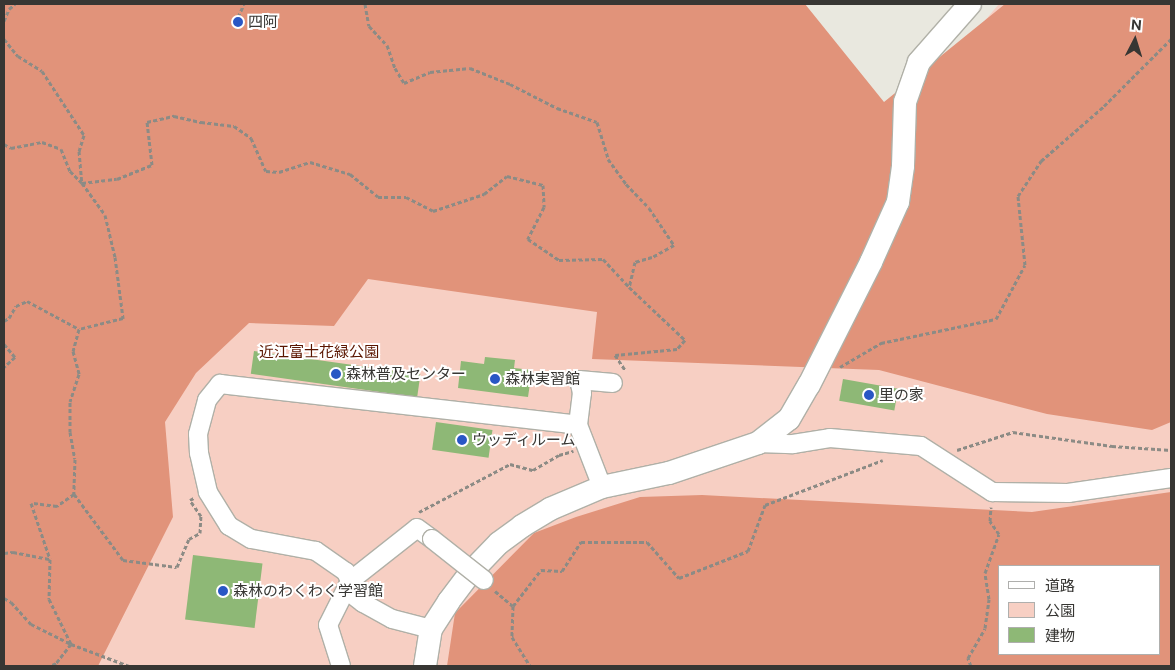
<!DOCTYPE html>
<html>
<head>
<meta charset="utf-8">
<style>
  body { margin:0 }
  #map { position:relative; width:1175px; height:670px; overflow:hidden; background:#e9e8df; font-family:"Public Sans","Noto Sans JP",sans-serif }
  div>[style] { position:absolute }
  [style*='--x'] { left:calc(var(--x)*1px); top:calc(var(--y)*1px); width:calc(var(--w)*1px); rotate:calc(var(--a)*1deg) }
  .green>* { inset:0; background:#f7cfc3 }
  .forest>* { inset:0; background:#e1937a }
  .building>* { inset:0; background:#8eb876; transform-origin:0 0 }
  .path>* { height:3px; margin-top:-1.5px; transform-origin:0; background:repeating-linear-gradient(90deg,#8c8b85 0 4px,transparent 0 6.5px) }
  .roads { filter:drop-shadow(1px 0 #b0b0a7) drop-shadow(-1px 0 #b0b0a7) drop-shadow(0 1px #b0b0a7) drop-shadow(0 -1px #b0b0a7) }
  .minor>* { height:18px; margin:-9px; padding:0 9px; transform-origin:9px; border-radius:9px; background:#fff }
  .major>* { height:22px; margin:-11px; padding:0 11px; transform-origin:11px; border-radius:11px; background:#fff }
  .bridges { filter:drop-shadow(1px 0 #b0b0a7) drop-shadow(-1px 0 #b0b0a7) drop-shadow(0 1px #b0b0a7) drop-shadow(0 -1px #b0b0a7) }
  .minor-bridge>* { height:18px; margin:-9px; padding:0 9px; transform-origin:9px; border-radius:9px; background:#fff }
  .dots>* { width:14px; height:14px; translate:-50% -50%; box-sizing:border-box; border:2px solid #fff; border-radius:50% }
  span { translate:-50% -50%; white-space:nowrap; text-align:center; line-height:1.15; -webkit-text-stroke:4px #fff; paint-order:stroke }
  .poi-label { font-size:15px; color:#373633 }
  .left { translate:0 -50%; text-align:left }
  .park-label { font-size:15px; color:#5b1600 }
  .frame { position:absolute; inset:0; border:5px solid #373633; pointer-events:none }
  .legend { position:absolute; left:998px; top:565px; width:162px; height:90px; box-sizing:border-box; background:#fff; border:1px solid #afafad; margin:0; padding:6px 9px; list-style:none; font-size:15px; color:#373633 }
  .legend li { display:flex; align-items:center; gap:10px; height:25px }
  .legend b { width:25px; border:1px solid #afafad }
  .north { position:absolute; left:1110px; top:15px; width:50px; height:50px; -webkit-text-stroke:4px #fff; paint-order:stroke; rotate:5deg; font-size:14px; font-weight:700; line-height:20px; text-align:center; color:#373633 }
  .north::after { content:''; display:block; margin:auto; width:18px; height:22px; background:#373633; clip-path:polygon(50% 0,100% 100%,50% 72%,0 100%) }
</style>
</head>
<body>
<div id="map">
  <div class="green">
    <div style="clip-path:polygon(evenodd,4px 4px,687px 233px,925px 91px,999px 4px,1171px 4px,1171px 666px,4px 666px,4px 4px,999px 566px,1159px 566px,1159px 654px,999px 654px,999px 566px)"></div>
  </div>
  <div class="forest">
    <div style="clip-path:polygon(4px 4px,805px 4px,884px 102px,1005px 4px,1171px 4px,1171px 422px,1152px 430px,1047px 414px,879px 370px,592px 359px,597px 312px,368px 279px,334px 326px,249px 323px,196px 373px,165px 422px,173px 517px,98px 666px,4px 666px)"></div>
    <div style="clip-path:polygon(evenodd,1171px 492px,1171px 666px,447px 666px,455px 613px,534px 533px,576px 517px,640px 497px,702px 495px,1032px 512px,1171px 492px,999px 566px,1159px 566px,1159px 654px,999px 654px,999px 566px)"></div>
  </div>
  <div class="building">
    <div style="left:254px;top:351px;width:168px;height:23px;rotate:8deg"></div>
    <div style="clip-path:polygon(485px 357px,515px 360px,514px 368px,532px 370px,528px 397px,458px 388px,461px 361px,484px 364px)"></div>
    <div style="left:843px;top:379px;width:56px;height:22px;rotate:10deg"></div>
    <div style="left:436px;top:422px;width:57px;height:28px;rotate:8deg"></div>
    <div style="left:193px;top:555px;width:70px;height:65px;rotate:7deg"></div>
  </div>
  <div class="path">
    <div style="--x:365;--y:4;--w:22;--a:80"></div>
    <div style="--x:369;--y:26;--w:26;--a:47"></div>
    <div style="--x:387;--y:45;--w:24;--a:71"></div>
    <div style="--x:395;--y:68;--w:17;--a:59"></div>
    <div style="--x:404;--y:83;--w:28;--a:-23"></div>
    <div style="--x:430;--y:72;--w:40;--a:-5.7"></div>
    <div style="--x:470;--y:68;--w:43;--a:21.8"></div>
    <div style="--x:510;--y:84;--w:53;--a:27.1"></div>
    <div style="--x:557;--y:108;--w:42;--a:19.3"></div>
    <div style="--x:597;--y:122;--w:39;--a:73"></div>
    <div style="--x:608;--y:159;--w:31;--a:54"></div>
    <div style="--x:626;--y:184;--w:33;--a:46"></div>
    <div style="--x:649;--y:208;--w:45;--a:56"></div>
    <div style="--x:674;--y:245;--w:25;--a:151"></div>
    <div style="--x:652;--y:257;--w:18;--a:164"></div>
    <div style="--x:635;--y:262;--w:26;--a:103"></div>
    <div style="--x:629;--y:287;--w:77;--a:43.4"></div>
    <div style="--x:685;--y:340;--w:12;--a:132"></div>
    <div style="--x:677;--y:349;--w:62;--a:174.5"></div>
    <div style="--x:615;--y:355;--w:18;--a:56"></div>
    <div style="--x:238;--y:17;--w:14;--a:-65"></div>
    <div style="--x:4;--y:21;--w:13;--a:-67"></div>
    <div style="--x:9;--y:9;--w:8;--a:-40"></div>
    <div style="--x:4;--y:39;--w:22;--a:51"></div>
    <div style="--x:18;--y:56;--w:28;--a:32"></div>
    <div style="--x:42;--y:71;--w:77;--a:56.7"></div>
    <div style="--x:84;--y:135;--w:17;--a:107"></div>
    <div style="--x:79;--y:151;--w:32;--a:85"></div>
    <div style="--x:82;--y:183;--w:35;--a:-7"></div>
    <div style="--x:117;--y:179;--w:38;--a:-22"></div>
    <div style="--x:152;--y:165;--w:43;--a:-96.6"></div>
    <div style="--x:147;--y:122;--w:28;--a:-13"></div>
    <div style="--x:174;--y:116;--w:28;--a:13"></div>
    <div style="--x:201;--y:122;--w:33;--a:7"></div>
    <div style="--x:234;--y:126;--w:21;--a:35"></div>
    <div style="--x:251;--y:138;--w:36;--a:66"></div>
    <div style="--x:266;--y:171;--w:13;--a:4"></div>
    <div style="--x:279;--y:172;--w:33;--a:-18"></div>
    <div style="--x:310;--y:162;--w:42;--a:16.7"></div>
    <div style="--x:350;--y:174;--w:36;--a:39"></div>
    <div style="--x:378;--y:197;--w:28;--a:0"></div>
    <div style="--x:406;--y:197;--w:30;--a:27"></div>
    <div style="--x:433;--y:211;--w:54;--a:-18.4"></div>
    <div style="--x:484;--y:194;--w:29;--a:-38"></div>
    <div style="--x:507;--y:176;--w:37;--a:14"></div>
    <div style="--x:543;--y:185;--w:22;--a:87"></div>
    <div style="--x:544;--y:207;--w:36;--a:117"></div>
    <div style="--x:528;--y:239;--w:37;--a:34"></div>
    <div style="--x:559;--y:260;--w:44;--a:-1.3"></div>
    <div style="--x:603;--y:259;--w:38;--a:47"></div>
    <div style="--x:4;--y:144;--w:8;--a:30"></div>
    <div style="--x:11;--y:148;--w:32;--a:-11"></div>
    <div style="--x:42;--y:142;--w:20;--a:20"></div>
    <div style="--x:61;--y:149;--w:24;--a:68"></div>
    <div style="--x:70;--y:171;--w:17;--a:45"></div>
    <div style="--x:82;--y:183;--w:39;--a:54"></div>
    <div style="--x:105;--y:215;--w:43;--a:76.6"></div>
    <div style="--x:115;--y:257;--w:62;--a:82.5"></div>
    <div style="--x:123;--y:318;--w:45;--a:166"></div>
    <div style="--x:79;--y:329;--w:23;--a:105"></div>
    <div style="--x:73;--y:351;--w:24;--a:75"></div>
    <div style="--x:79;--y:374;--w:29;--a:108"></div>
    <div style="--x:70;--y:402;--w:30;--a:90"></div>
    <div style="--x:70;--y:432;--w:27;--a:80"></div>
    <div style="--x:75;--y:459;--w:35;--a:92"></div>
    <div style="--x:74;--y:494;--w:21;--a:145"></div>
    <div style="--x:57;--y:506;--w:26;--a:-173"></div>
    <div style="--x:31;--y:503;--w:59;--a:71.3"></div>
    <div style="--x:50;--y:559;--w:40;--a:91.4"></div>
    <div style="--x:49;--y:599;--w:50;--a:63.9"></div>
    <div style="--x:71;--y:644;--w:24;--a:128"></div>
    <div style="--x:56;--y:663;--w:7;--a:153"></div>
    <div style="--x:4;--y:321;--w:6;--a:-31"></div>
    <div style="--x:9;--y:318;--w:14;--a:-60"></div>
    <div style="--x:16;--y:306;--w:12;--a:-24"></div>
    <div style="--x:27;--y:301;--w:59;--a:28.3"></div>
    <div style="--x:4;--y:344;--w:17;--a:50"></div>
    <div style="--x:15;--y:357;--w:15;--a:138"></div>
    <div style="--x:840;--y:367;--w:48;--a:-30.3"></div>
    <div style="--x:881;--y:343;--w:117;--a:-11.8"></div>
    <div style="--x:996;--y:319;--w:61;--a:-61.8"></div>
    <div style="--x:1025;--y:265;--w:69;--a:-95.8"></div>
    <div style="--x:1018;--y:196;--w:42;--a:-56.7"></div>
    <div style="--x:1041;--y:161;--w:84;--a:-41.1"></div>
    <div style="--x:1104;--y:106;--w:95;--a:-45"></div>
    <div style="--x:957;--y:450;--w:59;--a:-17.8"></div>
    <div style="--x:1013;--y:432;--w:100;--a:8"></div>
    <div style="--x:1112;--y:446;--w:59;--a:3.9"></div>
    <div style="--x:74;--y:494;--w:82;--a:53.4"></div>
    <div style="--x:123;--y:560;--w:54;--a:7.4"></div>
    <div style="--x:177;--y:567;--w:30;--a:-67"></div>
    <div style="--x:189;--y:539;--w:13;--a:-29"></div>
    <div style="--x:200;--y:533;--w:17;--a:-87"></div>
    <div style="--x:201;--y:516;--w:19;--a:-125"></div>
    <div style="--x:190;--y:500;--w:4;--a:-27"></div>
    <div style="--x:419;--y:512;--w:103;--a:-27.8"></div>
    <div style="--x:510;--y:464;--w:24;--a:15"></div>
    <div style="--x:533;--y:470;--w:30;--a:-30"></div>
    <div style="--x:559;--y:455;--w:15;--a:-16"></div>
    <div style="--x:4;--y:553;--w:9;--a:-6"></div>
    <div style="--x:13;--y:552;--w:38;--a:11"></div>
    <div style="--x:495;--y:591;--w:23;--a:40"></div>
    <div style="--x:513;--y:606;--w:31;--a:92"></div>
    <div style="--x:512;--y:637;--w:34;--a:58"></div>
    <div style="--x:4;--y:598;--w:8;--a:30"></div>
    <div style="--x:11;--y:602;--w:30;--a:48"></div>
    <div style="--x:31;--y:624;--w:45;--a:26.6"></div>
    <div style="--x:71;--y:644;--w:62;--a:20.8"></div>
    <div style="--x:513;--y:606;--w:46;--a:-52.1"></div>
    <div style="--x:541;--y:570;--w:21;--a:3"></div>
    <div style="--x:562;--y:571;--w:35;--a:-57"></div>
    <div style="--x:581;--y:542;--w:66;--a:0"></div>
    <div style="--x:647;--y:542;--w:48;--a:48.4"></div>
    <div style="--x:679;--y:578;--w:74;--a:-21.4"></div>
    <div style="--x:748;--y:551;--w:49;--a:-69.7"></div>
    <div style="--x:765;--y:505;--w:126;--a:-20.9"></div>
    <div style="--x:971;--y:666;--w:9;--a:-111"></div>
    <div style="--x:968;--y:658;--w:34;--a:-60"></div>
    <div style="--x:985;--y:628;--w:29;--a:-82"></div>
    <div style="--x:989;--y:599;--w:26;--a:-99"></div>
    <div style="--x:985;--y:573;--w:41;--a:-70.3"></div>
    <div style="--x:999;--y:534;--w:16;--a:-125"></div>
    <div style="--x:990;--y:521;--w:14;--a:-86"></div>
  </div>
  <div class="roads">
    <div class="minor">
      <div style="--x:578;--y:425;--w:32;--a:-83"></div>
      <div style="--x:582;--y:393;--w:13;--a:-103"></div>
      <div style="--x:579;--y:380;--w:34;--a:5"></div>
      <div style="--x:758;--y:443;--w:35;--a:2"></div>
      <div style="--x:793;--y:444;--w:37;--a:-9"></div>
      <div style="--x:830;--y:438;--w:91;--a:5"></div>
      <div style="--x:921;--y:446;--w:85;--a:32.9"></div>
      <div style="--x:992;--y:492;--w:76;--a:0.8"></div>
      <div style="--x:1068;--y:493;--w:104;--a:-8.3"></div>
      <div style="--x:431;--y:629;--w:40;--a:-165.6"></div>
      <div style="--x:392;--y:619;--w:33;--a:-151"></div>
      <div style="--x:363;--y:603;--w:16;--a:-142"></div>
      <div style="--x:350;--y:593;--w:12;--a:-90"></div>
      <div style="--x:350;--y:581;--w:10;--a:-114"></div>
      <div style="--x:346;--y:572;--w:37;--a:-145"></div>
      <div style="--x:316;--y:551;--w:66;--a:-169.5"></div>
      <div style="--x:251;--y:539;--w:26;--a:-149"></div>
      <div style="--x:229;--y:526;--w:40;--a:-122"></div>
      <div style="--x:208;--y:492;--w:40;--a:-103"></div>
      <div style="--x:199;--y:453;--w:19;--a:-93"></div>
      <div style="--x:198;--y:434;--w:35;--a:-75"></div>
      <div style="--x:207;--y:400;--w:21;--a:-51"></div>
      <div style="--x:220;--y:384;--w:360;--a:6.5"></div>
      <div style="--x:578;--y:425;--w:66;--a:68.8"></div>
      <div style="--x:341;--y:666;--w:43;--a:-107.6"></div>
      <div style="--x:328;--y:625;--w:49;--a:-63.4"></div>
      <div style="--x:350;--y:581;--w:85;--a:-38.3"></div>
      <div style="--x:417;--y:528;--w:19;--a:36"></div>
    </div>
    <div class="major">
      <div style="--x:425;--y:666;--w:37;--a:-81"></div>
      <div style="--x:431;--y:629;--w:33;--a:-57"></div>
      <div style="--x:449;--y:601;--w:36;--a:-53"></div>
      <div style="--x:471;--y:572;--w:40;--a:-46"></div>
      <div style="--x:499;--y:543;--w:29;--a:-36"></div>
      <div style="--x:522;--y:526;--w:33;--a:-31"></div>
      <div style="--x:550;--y:509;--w:56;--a:-22.9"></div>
      <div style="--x:602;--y:487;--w:68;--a:-11.8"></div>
      <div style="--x:669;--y:473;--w:94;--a:-18.6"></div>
      <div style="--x:758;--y:443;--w:39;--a:-38"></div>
      <div style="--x:789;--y:419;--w:39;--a:-60"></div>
      <div style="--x:809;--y:385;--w:138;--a:-63.2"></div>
      <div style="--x:871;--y:262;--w:66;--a:-65.8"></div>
      <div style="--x:898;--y:202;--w:36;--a:-82"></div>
      <div style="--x:903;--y:166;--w:64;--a:-88.2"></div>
      <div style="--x:905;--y:102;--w:42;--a:-70.7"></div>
      <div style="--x:919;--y:62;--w:77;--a:-48.7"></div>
    </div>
  </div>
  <div class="bridges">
    <div class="minor-bridge">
      <div style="--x:432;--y:539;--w:66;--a:38.3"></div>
    </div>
  </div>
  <div class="dots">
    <div style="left:238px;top:22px;background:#2957c5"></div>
    <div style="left:336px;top:374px;background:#2957c5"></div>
    <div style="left:495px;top:379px;background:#2957c5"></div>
    <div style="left:869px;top:395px;background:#2957c5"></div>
    <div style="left:462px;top:440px;background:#2957c5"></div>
    <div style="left:223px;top:591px;background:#2957c5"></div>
  </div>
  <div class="poi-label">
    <span class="left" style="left:248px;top:22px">四阿</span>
    <span class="left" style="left:346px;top:374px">森林普及センター</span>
    <span class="left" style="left:505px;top:379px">森林実習館</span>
    <span class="left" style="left:879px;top:395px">里の家</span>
    <span class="left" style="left:472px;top:440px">ウッディルーム</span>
    <span class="left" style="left:233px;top:591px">森林のわくわく学習館</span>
  </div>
  <div class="park-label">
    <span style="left:319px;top:352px">近江富士花緑公園</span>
  </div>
  <div class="frame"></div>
  <ul class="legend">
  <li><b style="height:6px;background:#fff"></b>道路</li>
  <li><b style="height:14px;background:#f7cfc3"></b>公園</li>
  <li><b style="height:14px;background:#8eb876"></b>建物</li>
  </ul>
  <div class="north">N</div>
</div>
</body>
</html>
